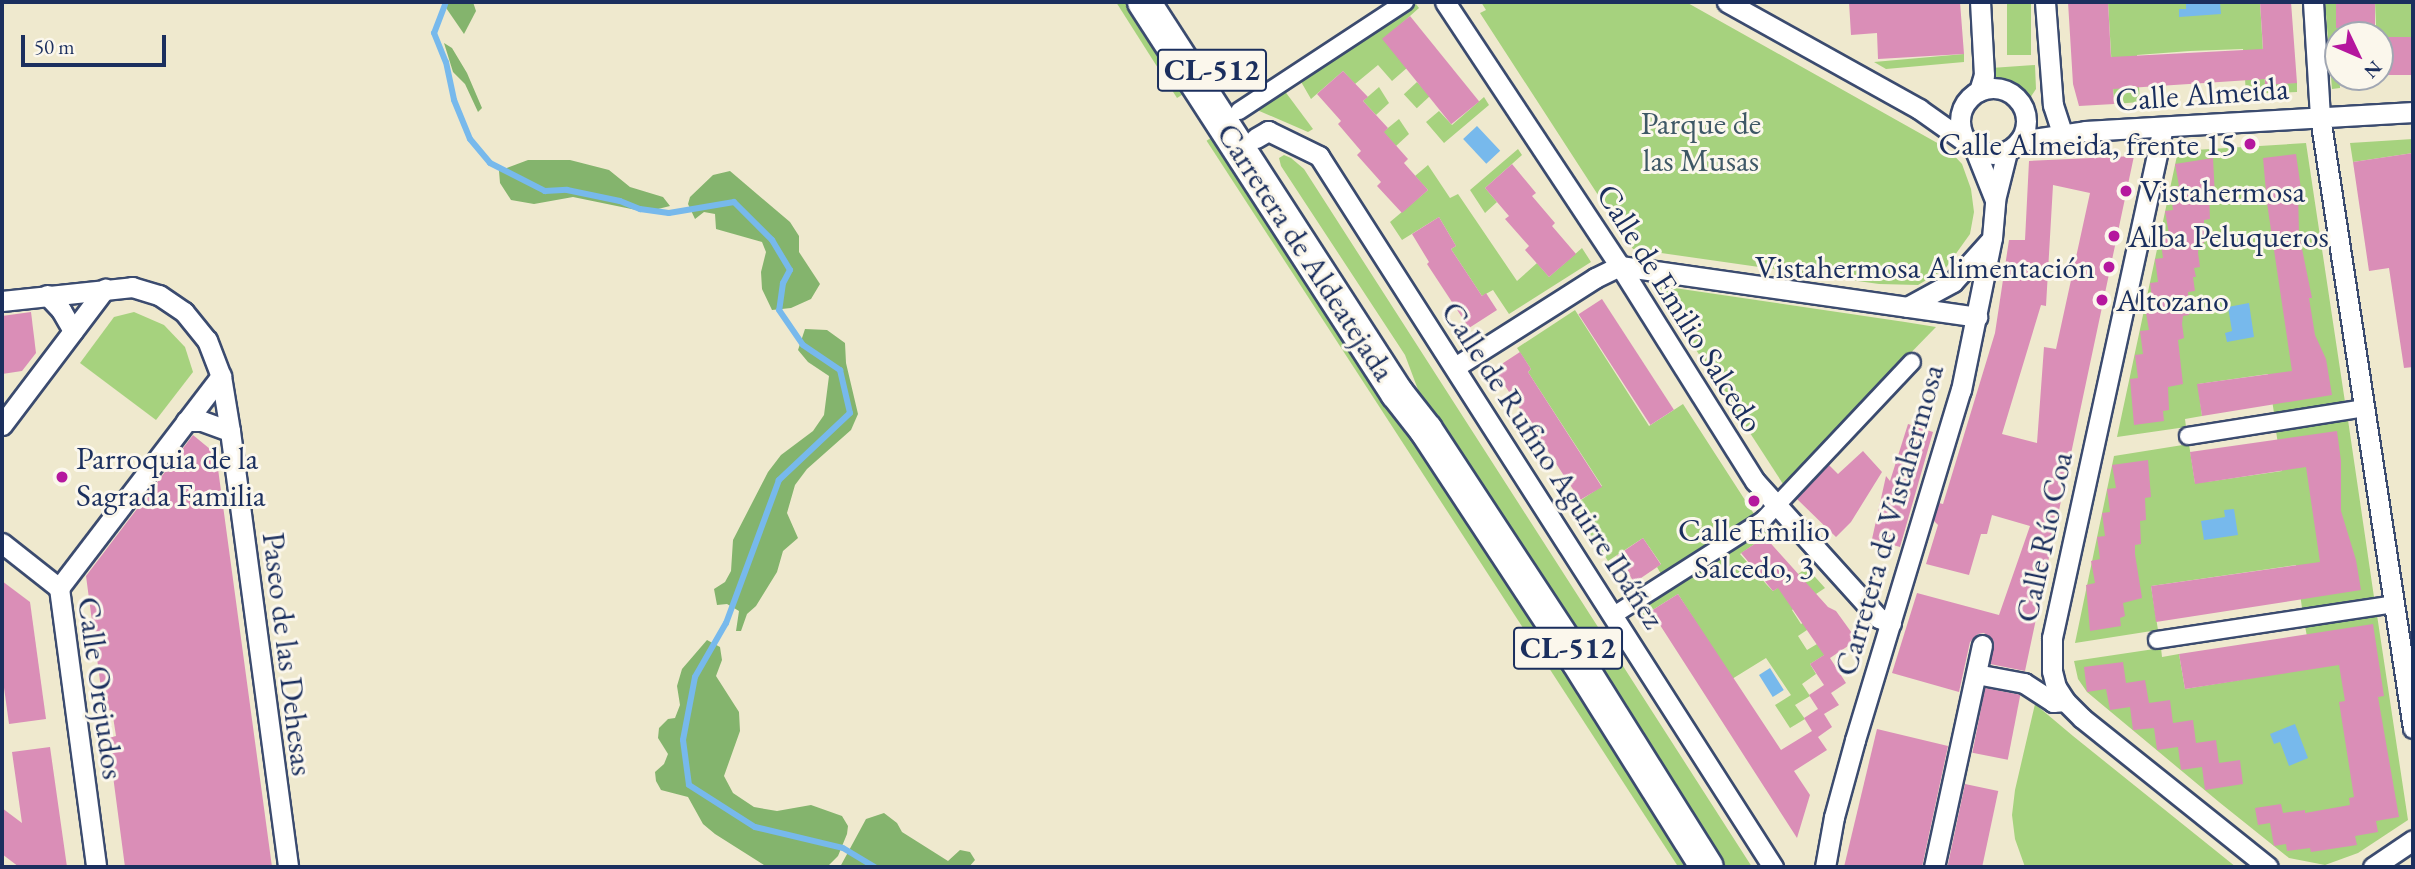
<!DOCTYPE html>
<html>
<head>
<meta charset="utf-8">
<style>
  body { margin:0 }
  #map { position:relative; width:2415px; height:869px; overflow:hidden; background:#efe9ce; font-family:"EB Garamond",serif }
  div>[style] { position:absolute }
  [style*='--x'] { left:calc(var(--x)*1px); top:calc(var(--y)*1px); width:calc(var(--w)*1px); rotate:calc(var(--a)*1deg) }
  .green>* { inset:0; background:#a6d27e; transform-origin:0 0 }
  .forest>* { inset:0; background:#84b46d }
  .water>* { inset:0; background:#77b9ec; transform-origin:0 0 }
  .stream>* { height:6px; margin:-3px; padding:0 3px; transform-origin:3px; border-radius:3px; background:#77b9ec }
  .building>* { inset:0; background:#da8eb7; transform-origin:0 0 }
  .roads { filter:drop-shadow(2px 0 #3b4b6f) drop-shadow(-2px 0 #3b4b6f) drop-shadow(0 2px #3b4b6f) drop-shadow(0 -2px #3b4b6f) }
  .pedestrian>* { height:16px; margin:-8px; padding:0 8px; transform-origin:8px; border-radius:8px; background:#fff }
  .minor>* { height:19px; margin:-9.5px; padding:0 9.5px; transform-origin:9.5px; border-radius:9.5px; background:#fff }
  .minor>.ring { margin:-9.5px; padding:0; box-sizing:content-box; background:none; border:19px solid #fff; border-radius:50% }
  .primary>* { height:32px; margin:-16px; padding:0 16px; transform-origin:16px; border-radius:16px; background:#fff }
  .dots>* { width:19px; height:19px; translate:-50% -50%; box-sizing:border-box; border:4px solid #fbf7ec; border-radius:50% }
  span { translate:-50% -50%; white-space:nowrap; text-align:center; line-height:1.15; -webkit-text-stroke:6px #fbf7ec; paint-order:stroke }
  .shield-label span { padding:2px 5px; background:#fbf7ec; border:2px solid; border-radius:5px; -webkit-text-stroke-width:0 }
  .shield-label { font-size:30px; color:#1b2f5e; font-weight:700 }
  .street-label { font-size:32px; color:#1b2f5e }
  .park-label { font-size:32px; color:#3e5866 }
  .poi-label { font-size:32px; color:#1b2f5e }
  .right { translate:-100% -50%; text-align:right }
  .left { translate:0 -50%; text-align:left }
  .frame { position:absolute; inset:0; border:4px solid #1b2f5e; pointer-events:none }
  .north { position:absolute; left:2324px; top:21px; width:70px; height:70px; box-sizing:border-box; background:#fbf7ec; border:2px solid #a1a7b3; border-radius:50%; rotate:134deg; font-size:19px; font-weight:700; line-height:28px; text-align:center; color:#1b2f5e }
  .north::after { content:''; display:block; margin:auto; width:24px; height:32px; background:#b5179e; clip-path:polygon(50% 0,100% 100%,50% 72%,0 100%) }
  .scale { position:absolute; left:21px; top:35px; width:145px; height:32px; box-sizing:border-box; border:4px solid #1b2f5e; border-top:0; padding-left:9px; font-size:21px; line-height:24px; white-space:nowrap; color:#1b2f5e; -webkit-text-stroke:5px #fbf7ec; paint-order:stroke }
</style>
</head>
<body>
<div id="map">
  <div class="green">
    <div style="clip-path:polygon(1116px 2px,1137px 2px,1193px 88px,1177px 98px)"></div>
    <div style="clip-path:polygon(1481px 2px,1686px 2px,1948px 149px,1962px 164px,1971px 189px,1974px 212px,1970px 234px,1945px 269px,1918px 285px,1879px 284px,1633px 249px,1480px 13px,1486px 10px)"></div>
    <div style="left:2007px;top:2px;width:24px;height:53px"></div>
    <div style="clip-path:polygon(2108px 2px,2260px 2px,2265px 84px,2297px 83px,2297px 92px,2246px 94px,2243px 49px,2190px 51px,2137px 55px,2140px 102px,2114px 104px)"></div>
    <div style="clip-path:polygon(2325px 2px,2336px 2px,2338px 28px,2376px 25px,2375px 2px,2413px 2px,2413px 37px,2380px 39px,2380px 35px,2338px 35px,2340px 88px,2332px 89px)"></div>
    <div style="clip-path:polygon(1416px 4px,1419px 8px,1384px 39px,1408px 67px,1392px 81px,1378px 65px,1355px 84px,1343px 71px,1311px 99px,1300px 80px)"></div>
    <div style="clip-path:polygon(1964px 54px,1964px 62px,1886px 69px,1874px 62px)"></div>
    <div style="clip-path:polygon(2035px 65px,2036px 89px,2030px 98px,2017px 84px,1993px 76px,1991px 68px)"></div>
    <div style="left:1417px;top:82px;width:19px;height:18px;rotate:47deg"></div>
    <div style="clip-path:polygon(1379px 87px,1389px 103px,1376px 115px,1363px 101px)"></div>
    <div style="clip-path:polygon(1284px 90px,1313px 129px,1308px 132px,1257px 110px)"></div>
    <div style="clip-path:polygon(1484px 97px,1489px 105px,1444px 143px,1426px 122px,1439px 111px,1452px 125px)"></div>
    <div style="clip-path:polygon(1399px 119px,1409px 134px,1396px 146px,1383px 132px)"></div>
    <div style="left:1220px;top:132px;width:874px;height:16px;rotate:57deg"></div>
    <div style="clip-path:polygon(2413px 139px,2413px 153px,2353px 162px,2350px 143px)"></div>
    <div style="clip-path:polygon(2306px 143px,2345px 402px,2274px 413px,2268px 374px,2198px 384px,2202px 416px,2185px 419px,2186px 427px,2117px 437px,2178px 151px)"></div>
    <div style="clip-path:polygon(1518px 149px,1522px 155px,1485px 188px,1497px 202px,1485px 213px,1470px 190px)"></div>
    <div style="clip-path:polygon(1284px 155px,1291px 158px,1304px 169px,1752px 867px,1721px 867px,1423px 403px,1405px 355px,1281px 166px,1279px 158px)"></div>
    <div style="clip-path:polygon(1428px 165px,1450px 198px,1458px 194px,1517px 281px,1537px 263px,1549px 277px,1582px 248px,1591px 262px,1509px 314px,1493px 290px,1482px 296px,1451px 249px,1456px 246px,1439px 217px,1402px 240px,1390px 222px,1428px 190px,1415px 176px)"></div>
    <div style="clip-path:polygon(1654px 285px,1905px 322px,1936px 327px,1783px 484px)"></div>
    <div style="clip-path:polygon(1575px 310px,1649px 426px,1683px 404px,1754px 514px,1661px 574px,1657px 567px,1661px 564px,1643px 538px,1608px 561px,1572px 506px,1602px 486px,1528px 372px,1531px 369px,1517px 348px)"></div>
    <div style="clip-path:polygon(134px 312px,164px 325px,185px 347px,193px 372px,156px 420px,80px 363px,114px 317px)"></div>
    <div style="clip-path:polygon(2348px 420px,2374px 597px,2302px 608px,2296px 565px,2151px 586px,2158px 630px,2075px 643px,2114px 456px,2189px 444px,2195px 483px,2213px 481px,2282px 471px,2276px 431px)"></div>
    <div style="clip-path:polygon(1768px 527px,1772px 532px,1740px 554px,1767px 585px,1773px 591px,1807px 568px,1825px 588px,1792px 610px,1801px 624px,1806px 621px,1810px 628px,1798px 636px,1807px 650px,1817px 644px,1826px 654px,1810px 664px,1816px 674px,1802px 684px,1810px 696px,1795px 705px,1805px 719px,1790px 728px,1775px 705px,1791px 695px,1766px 658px,1732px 679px,1678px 594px,1643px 616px,1638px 609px)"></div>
    <div style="clip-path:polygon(2377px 615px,2408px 820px,2358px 853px,2325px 865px,2289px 858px,2219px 802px,2087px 692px,2078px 679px,2074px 661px,2161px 648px,2162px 657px,2179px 654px,2185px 689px,2313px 668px,2305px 626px)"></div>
    <div style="clip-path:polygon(2035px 704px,2073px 736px,2236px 867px,2025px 867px,2015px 839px,2012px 815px,2015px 790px)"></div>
  </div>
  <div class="forest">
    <div style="clip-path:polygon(442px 2px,473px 2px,476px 11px,464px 34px)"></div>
    <div style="clip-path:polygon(444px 43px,452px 48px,467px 73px,482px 108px,478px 112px,465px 84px,453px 72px)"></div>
    <div style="clip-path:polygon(528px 160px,570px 160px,609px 170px,630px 187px,663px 197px,670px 206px,646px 212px,573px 197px,534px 204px,511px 200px,500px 183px,499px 171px)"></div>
    <div style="clip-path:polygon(730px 171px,790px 222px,799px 236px,799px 252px,820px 284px,811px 299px,791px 308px,772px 310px,762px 289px,761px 272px,766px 252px,762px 242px,716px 229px,715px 214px,704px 212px,695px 219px,688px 204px,690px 197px,713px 175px)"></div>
    <div style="clip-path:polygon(805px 329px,827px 330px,845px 343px,846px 363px,858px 414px,851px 430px,807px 469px,795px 485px,787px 513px,798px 538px,783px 551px,777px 572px,756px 606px,747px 614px,741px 631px,736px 631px,739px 611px,727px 604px,717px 605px,714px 589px,725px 582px,731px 571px,733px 540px,768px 472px,781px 455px,813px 431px,824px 415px,829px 376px,808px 362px,798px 350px)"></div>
    <div style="clip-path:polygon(707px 640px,720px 647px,722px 660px,716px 676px,739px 712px,740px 731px,724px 776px,733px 793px,754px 807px,777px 811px,811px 805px,842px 816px,848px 826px,847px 834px,838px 856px,827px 867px,767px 867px,715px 834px,703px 824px,688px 797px,661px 790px,656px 781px,655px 772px,664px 764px,668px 754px,658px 738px,659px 728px,668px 719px,675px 718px,680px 705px,677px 686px,682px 669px)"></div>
    <div style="clip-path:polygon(884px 813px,897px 823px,902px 832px,948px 861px,960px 850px,970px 852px,975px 860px,969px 867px,840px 867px,866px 819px)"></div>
  </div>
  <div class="water">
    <div style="clip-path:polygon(2186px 2px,2220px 2px,2221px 14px,2179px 17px,2179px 9px,2186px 9px)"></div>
    <div style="left:1477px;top:126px;width:34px;height:19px;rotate:47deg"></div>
    <div style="clip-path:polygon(2249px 303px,2254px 337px,2227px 342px,2225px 333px,2232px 331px,2228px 307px)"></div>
    <div style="clip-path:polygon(2234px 509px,2238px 535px,2204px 540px,2201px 521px,2225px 517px,2224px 510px)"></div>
    <div style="left:1770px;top:668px;width:26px;height:13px;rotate:58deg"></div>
    <div style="clip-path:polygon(2295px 724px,2308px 758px,2289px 766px,2280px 742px,2274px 744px,2270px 734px)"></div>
  </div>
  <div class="stream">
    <div style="--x:446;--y:2;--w:33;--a:111"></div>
    <div style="--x:434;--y:33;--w:31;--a:68"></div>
    <div style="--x:446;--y:62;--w:39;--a:78"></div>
    <div style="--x:454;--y:100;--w:42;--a:67.7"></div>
    <div style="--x:470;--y:139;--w:31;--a:50"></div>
    <div style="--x:490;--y:163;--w:62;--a:27"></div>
    <div style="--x:545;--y:191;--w:22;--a:-3"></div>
    <div style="--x:567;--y:190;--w:54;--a:11.7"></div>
    <div style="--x:620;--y:201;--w:22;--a:22"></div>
    <div style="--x:640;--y:209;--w:29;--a:8"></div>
    <div style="--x:669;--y:213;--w:66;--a:-9.6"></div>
    <div style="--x:734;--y:202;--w:54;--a:45"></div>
    <div style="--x:772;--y:240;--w:35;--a:59"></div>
    <div style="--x:790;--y:270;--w:15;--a:118"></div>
    <div style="--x:783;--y:283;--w:27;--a:98"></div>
    <div style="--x:779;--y:310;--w:42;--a:55.6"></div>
    <div style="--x:803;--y:345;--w:45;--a:34"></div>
    <div style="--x:840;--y:370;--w:44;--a:76.9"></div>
    <div style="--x:850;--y:413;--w:98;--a:136.7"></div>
    <div style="--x:779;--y:480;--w:153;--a:110.3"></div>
    <div style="--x:726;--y:623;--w:62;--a:119.9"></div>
    <div style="--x:695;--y:677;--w:64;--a:100.8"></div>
    <div style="--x:683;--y:740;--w:45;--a:82.4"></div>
    <div style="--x:689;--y:785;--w:78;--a:32.5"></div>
    <div style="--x:755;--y:827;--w:90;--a:13.4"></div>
    <div style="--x:843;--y:848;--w:37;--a:31"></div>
  </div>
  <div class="building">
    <div style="clip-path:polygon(1849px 2px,1960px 2px,1964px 54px,1878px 59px,1877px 33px,1851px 35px)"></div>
    <div style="clip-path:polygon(2068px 2px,2108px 2px,2111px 57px,2263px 49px,2260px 2px,2291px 2px,2297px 83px,2265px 85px,2265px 79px,2113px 89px,2114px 104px,2079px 106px,2073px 84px)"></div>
    <div style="left:2336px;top:2px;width:39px;height:26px"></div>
    <div style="left:1410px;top:16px;width:110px;height:36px;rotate:51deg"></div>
    <div style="left:2413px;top:37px;width:38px;height:33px;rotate:90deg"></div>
    <div style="clip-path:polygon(1343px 71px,1368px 97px,1363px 101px,1388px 128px,1384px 132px,1408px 159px,1404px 163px,1428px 190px,1402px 213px,1377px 186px,1381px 182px,1357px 155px,1361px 151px,1338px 124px,1341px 121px,1317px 94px)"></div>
    <div style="clip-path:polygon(2413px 153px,2413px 367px,2404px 368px,2389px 268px,2369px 271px,2353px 162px)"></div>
    <div style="clip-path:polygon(2296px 154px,2301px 189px,2298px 190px,2299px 234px,2312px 298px,2309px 298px,2315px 335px,2326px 359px,2332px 395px,2202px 416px,2197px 384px,2292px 371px,2267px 203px,2263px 158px)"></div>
    <div style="clip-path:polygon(evenodd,2134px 156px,2025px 671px,1990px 664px,1994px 642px,1984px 633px,1978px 634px,1970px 642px,1959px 692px,1892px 673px,1917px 593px,1999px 615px,2030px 526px,1992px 515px,1987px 534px,1981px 534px,1969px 575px,1926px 564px,1938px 525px,1934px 521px,1939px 503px,1943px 504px,1995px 333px,2009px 240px,2025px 240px,2029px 161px,2134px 156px,2053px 185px,2090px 193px,2056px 349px,2044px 347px,2037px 443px,2002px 434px,2041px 305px,2046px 306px,2053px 185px)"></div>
    <div style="clip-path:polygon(2213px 158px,2215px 196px,2209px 197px,2210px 219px,2204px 220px,2204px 243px,2199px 243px,2198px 253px,2200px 267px,2194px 268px,2196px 277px,2193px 277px,2195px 291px,2188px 292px,2189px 315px,2183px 316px,2182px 324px,2184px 338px,2178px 340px,2183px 384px,2168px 387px,2169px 410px,2163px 411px,2164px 421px,2134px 425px,2130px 379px,2138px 378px,2135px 355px,2143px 354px,2140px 331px,2149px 330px,2145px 308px,2153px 306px,2150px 283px,2158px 282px,2155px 259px,2163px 258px,2160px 235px,2169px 234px,2165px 211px,2173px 210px,2170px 188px,2179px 186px,2175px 164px)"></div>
    <div style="clip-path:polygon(1512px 164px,1536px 193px,1532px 196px,1555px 223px,1552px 226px,1576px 254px,1549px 277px,1525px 250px,1529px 246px,1505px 219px,1509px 216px,1485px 188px)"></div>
    <div style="clip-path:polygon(1439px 217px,1456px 246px,1451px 249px,1482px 296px,1486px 293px,1497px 310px,1469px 328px,1427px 264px,1429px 262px,1412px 234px)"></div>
    <div style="left:1602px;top:299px;width:132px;height:28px;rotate:57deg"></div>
    <div style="clip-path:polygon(31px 312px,36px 353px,22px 371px,2px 374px,2px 316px)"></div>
    <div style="clip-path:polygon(1520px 352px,1531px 369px,1528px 372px,1602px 487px,1580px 500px,1494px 369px)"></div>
    <div style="clip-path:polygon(1908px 424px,1933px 432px,1900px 547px,1872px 539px,1886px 476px,1890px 481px)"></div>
    <div style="clip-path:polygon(2337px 431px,2341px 461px,2341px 511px,2356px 560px,2361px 590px,2156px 622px,2151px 586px,2320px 562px,2306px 467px,2195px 484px,2190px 452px)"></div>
    <div style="clip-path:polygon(193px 435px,216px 454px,272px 867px,125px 867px,108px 738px,116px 736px,112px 710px,104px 711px,86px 576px)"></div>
    <div style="clip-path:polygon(1863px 451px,1882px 472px,1851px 522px,1836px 537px,1797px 499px,1829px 465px,1838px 474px)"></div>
    <div style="clip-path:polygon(2148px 460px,2151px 497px,2145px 498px,2146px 520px,2140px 521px,2141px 544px,2135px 545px,2135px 554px,2142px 598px,2123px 603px,2125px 616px,2120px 618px,2121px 626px,2090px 631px,2086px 585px,2095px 583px,2091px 561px,2100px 559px,2097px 537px,2105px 536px,2102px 513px,2110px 512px,2107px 489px,2116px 488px,2112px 465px)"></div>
    <div style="clip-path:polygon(1765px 537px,1828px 607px,1836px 611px,1857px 640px,1830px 658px,1846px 683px,1831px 693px,1839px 705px,1824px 714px,1832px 727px,1818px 737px,1827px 750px,1794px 771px,1810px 795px,1797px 838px,1651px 611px,1678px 594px,1781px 750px,1812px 731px,1804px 718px,1818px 709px,1809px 695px,1824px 685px,1810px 664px,1824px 655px,1778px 588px,1773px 591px,1741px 553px)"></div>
    <div style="left:1643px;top:538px;width:32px;height:32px;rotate:56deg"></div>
    <div style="clip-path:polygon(2px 581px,30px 602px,46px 719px,9px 724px,2px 673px)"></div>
    <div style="clip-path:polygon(2373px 624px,2384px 696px,2378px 697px,2399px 817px,2376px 821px,2378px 832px,2355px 836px,2357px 845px,2311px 852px,2310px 848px,2287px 851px,2286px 844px,2274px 846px,2270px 823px,2258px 825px,2255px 808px,2281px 804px,2283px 813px,2305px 810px,2305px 813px,2350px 805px,2349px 798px,2354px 797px,2339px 702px,2345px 701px,2339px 665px,2185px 689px,2179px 654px)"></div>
    <div style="clip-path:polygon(2123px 662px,2126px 683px,2145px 680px,2149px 703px,2170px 700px,2173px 723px,2193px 720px,2196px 743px,2216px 740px,2219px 763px,2240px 760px,2243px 784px,2205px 790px,2202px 767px,2181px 770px,2178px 747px,2157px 750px,2154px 728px,2133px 730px,2130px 707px,2110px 710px,2106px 689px,2087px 692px,2084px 667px)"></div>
    <div style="left:1985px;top:688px;width:36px;height:66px;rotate:11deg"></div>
    <div style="clip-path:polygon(1877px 729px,1948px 746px,1922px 867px,1844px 867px)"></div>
    <div style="clip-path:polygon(50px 747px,67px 867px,19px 867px,2px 854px,2px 808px,22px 823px,12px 752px)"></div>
    <div style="left:1965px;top:784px;width:34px;height:85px;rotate:12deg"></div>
  </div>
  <div class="roads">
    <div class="pedestrian">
      <div style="--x:1239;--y:111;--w:199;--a:-33.3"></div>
      <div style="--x:2188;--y:436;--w:179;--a:-9"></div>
      <div style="--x:1614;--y:615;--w:177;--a:-32.5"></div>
      <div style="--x:1763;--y:520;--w:217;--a:-46.7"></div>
      <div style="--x:2157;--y:640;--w:240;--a:-8.6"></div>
    </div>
    <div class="minor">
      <div style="--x:1445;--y:2;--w:317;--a:56.5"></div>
      <div style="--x:1620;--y:266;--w:254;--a:57.9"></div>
      <div style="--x:1755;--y:481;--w:185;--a:47.9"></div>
      <div style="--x:1879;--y:618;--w:13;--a:23"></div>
      <div style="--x:1727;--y:2;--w:220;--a:29.1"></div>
      <div style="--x:1919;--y:109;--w:59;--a:35.3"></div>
      <div style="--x:2045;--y:2;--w:103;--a:85.6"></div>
      <div style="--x:2053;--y:105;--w:25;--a:72"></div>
      <div style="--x:2313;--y:2;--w:115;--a:86.5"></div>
      <div style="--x:2320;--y:117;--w:618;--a:81.35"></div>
      <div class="ring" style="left:1960px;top:88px;width:47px;height:47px"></div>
      <div style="--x:1979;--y:91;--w:17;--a:-73"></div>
      <div style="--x:1984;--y:75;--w:73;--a:-93.1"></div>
      <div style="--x:2163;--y:127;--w:523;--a:102.26"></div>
      <div style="--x:2052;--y:638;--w:33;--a:90"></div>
      <div style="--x:2052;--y:671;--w:16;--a:76"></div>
      <div style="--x:2056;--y:687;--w:17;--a:57"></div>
      <div style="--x:2065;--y:701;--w:24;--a:45"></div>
      <div style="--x:2082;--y:718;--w:238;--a:38.7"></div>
      <div style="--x:1256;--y:138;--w:14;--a:-30"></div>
      <div style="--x:1268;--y:131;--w:57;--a:26.1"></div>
      <div style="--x:1319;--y:156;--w:844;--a:57.44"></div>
      <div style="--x:2020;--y:141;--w:66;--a:-8.7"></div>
      <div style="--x:2085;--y:131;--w:329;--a:-3.3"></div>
      <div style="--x:1975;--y:150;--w:54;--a:68.2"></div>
      <div style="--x:47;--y:295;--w:21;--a:47"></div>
      <div style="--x:61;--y:310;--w:24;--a:60"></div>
      <div style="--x:2;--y:301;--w:131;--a:-6.1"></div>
      <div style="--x:132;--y:287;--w:28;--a:17"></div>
      <div style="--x:159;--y:295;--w:30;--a:34"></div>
      <div style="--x:184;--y:312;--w:36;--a:51"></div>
      <div style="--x:207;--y:340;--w:39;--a:69"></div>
      <div style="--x:221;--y:376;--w:56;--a:80.7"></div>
      <div style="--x:230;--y:431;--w:440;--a:82.4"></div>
      <div style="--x:1907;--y:307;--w:52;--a:-28.5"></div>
      <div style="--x:1953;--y:282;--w:54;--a:-48"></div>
      <div style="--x:1455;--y:367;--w:166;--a:-32.4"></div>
      <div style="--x:1595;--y:278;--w:28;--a:-26"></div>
      <div style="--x:1620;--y:266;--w:361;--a:8.1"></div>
      <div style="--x:186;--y:421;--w:16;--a:0"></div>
      <div style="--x:202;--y:421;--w:30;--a:20"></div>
      <div style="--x:2;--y:425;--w:171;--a:-52.9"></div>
      <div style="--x:2;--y:543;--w:73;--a:38.3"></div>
      <div style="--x:59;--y:588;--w:281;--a:82.4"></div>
      <div style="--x:59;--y:588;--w:267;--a:-52.6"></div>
      <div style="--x:1976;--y:674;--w:49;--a:10.6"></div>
      <div style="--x:2024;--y:683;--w:35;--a:33"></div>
      <div style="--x:2053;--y:702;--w:12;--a:-5"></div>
      <div style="--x:1825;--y:867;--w:51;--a:-79.8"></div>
      <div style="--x:1834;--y:817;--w:80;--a:-74.7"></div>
      <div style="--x:1855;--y:740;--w:366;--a:-73.2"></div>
      <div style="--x:1961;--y:390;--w:155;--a:-78.5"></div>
      <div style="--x:1992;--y:238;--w:38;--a:-85"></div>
      <div style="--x:1995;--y:200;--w:49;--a:-76"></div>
      <div style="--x:1934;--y:867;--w:227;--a:-77.8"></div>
      <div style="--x:2373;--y:867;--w:48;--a:-34"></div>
    </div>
    <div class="primary">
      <div style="--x:1144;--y:2;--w:466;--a:57.1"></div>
      <div style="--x:1397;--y:393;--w:47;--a:51.9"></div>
      <div style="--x:1426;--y:430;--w:275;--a:56.7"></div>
      <div style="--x:1577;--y:660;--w:244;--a:57.9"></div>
    </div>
  </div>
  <div class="dots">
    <div style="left:2250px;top:144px;background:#b5179e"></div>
    <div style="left:2126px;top:191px;background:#b5179e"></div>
    <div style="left:2114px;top:236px;background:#b5179e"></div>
    <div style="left:2109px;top:267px;background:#b5179e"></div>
    <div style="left:2102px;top:300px;background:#b5179e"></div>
    <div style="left:62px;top:477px;background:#b5179e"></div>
    <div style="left:1754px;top:501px;background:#b5179e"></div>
  </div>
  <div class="shield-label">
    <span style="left:1212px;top:70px">CL-512</span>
    <span style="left:1568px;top:648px">CL-512</span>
  </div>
  <div class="street-label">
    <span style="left:2202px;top:94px;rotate:-4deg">Calle Almeida</span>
    <span style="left:1306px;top:252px;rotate:57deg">Carretera de Aldeatejada</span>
    <span style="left:1680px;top:308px;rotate:58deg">Calle de Emilio Salcedo</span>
    <span style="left:1553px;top:465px;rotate:57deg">Calle de Rufino Aguirre Ibáñez</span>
    <span style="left:1889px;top:520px;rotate:-74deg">Carretera de Vistahermosa</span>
    <span style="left:2044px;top:537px;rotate:-78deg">Calle Río Coa</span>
    <span style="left:288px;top:654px;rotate:83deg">Paseo de las Dehesas</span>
    <span style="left:101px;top:688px;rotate:82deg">Calle Orejudos</span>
  </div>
  <div class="park-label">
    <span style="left:1701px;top:142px">Parque de<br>las Musas</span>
  </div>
  <div class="poi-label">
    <span class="right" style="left:2236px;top:144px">Calle Almeida, frente 15</span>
    <span class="left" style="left:2140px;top:191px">Vistahermosa</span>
    <span class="left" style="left:2128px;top:236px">Alba Peluqueros</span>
    <span class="right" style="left:2095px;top:267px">Vistahermosa Alimentación</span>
    <span class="left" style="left:2116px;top:300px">Altozano</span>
    <span class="left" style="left:76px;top:477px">Parroquia de la<br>Sagrada Familia</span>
    <span style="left:1754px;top:549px">Calle Emilio<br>Salcedo, 3</span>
  </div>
  <div class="frame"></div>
  <div class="north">N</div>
  <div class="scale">50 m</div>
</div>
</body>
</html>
